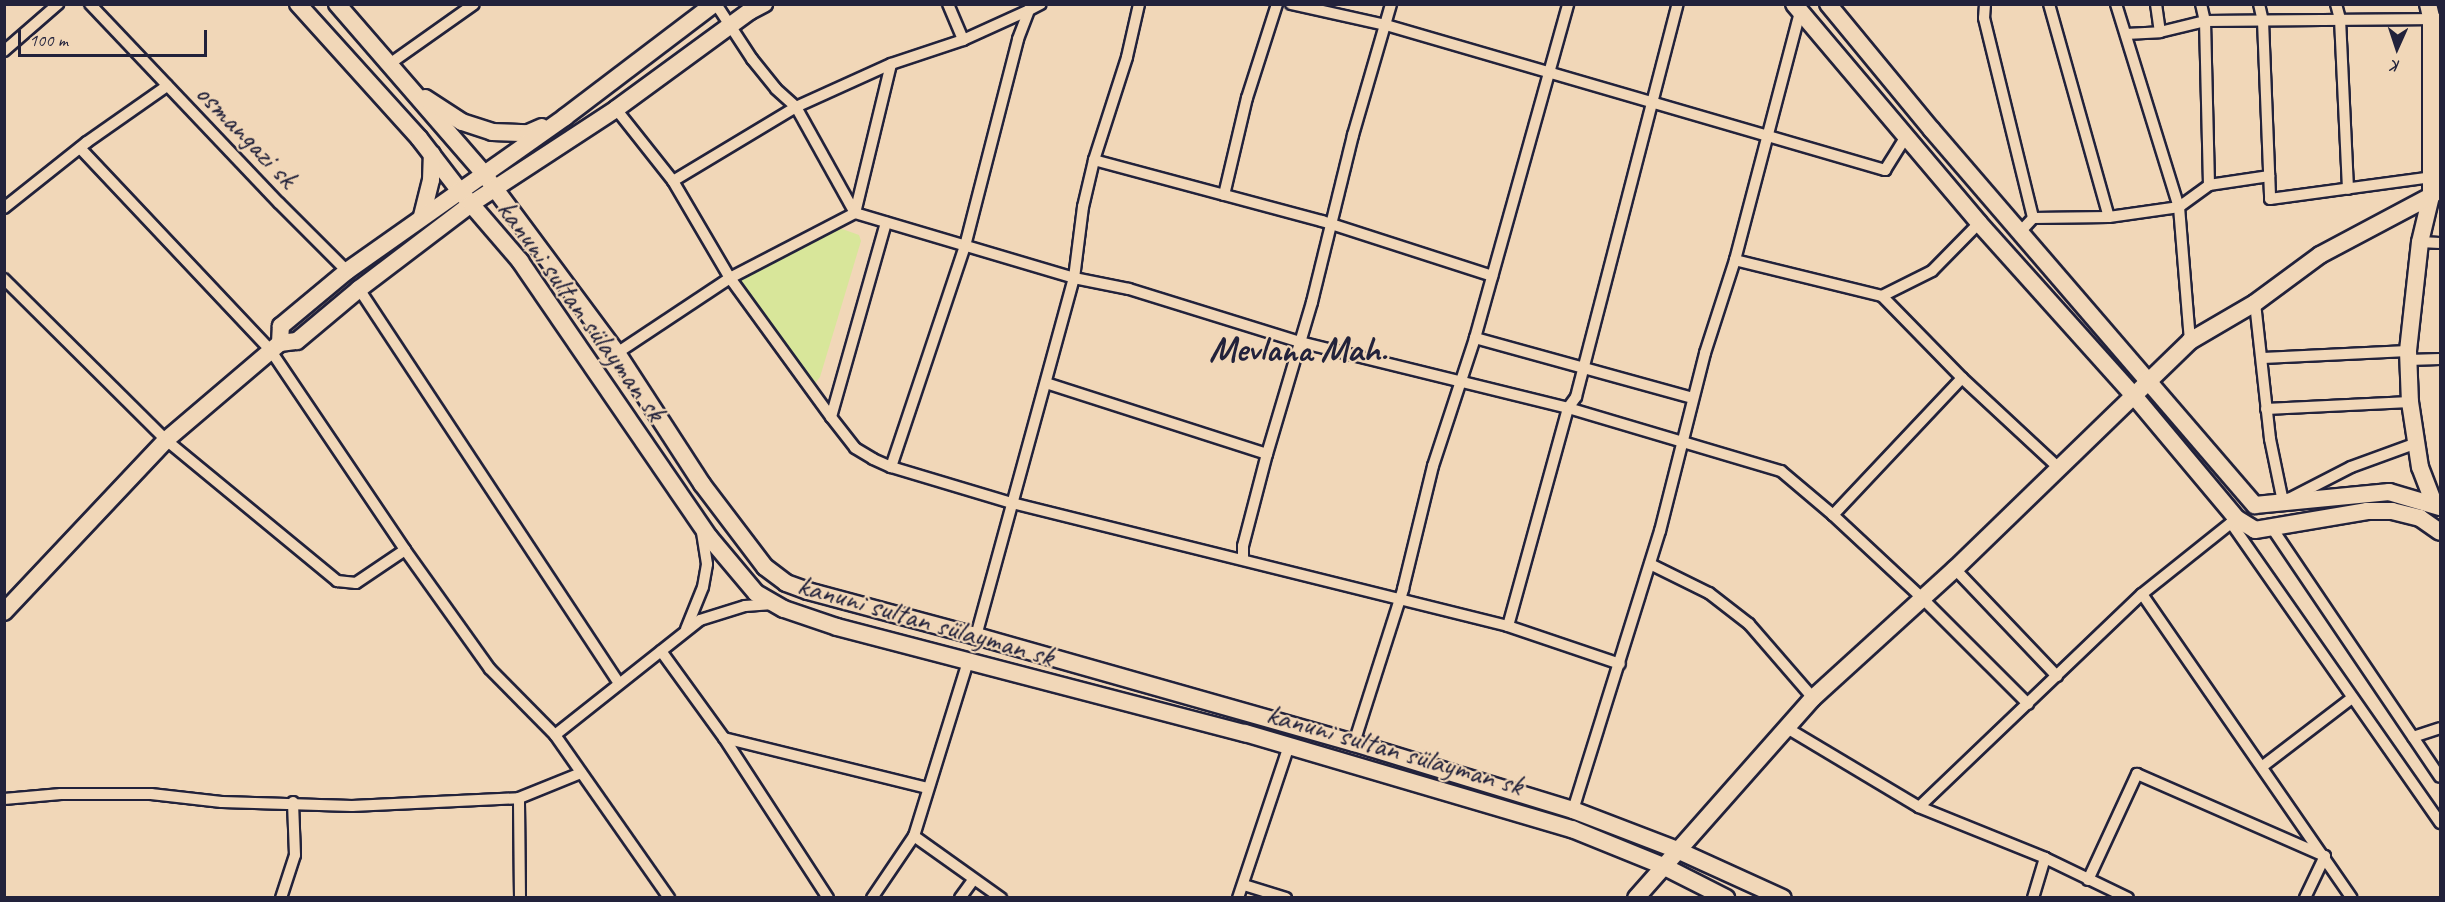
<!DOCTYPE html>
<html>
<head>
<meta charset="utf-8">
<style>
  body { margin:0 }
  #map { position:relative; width:2445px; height:902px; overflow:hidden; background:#f1d7b8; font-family:Caveat,sans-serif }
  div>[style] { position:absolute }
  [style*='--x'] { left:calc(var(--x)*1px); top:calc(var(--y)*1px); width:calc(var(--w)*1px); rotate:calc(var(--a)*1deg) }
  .green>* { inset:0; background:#d8e69a }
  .roads { filter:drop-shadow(2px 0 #22223b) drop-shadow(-2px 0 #22223b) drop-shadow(0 2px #22223b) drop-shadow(0 -2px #22223b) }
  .street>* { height:10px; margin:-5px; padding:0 5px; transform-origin:5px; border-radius:5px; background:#f1d7b8 }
  .secondary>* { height:16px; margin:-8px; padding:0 8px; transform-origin:8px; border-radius:8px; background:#f1d7b8 }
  span { translate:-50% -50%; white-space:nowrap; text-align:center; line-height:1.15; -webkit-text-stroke:4.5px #f1d7b8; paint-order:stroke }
  .street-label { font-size:30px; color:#22223b }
  .district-label { font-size:36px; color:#22223b; font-weight:700 }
  .frame { position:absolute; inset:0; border:6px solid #22223b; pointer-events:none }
  .north { position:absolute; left:2367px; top:18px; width:60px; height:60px; -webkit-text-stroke:4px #f1d7b8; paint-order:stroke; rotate:183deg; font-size:16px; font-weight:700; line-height:24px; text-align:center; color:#22223b }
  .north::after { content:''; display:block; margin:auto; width:21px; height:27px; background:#22223b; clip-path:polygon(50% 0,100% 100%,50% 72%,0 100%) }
  .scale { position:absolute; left:18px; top:30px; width:189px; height:27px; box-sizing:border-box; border:3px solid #22223b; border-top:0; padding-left:8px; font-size:18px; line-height:21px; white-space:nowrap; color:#22223b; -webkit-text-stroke:4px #f1d7b8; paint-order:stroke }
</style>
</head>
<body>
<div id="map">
  <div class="green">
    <div style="clip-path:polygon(831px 225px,859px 235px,861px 241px,820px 377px,813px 386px,737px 283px)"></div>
  </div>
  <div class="roads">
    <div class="street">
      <div style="--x:90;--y:4;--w:274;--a:46.5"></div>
      <div style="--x:279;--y:203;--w:96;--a:45"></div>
      <div style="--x:716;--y:4;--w:66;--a:56.8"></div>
      <div style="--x:752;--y:59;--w:38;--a:51"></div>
      <div style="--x:776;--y:89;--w:27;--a:42"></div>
      <div style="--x:796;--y:107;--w:121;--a:60.9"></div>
      <div style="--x:855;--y:213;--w:228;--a:16.5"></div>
      <div style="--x:1074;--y:278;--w:56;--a:11.3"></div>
      <div style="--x:1129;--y:289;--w:179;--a:17.2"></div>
      <div style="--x:1300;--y:342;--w:276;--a:13.8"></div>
      <div style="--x:1568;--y:408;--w:222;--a:16.5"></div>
      <div style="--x:1781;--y:471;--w:68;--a:40.2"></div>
      <div style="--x:1833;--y:515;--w:122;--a:43"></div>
      <div style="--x:1922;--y:598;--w:150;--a:45"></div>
      <div style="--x:948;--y:4;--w:39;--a:67"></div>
      <div style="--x:1291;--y:4;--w:97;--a:12.5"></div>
      <div style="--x:1386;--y:25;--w:520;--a:16.2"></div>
      <div style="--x:1885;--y:170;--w:38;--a:-58"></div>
      <div style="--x:1985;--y:4;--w:14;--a:94"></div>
      <div style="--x:1984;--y:18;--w:206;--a:76.2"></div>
      <div style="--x:2049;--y:4;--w:221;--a:74.3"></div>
      <div style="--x:2116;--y:4;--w:213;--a:72.8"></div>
      <div style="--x:2179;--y:207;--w:134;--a:85.3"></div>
      <div style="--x:2156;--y:4;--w:28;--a:82"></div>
      <div style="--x:2201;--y:4;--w:17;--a:77"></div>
      <div style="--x:2205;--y:21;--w:164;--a:88.6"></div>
      <div style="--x:2259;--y:4;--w:17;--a:77"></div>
      <div style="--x:2263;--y:21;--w:178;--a:87.7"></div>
      <div style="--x:2270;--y:199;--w:163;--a:-7.7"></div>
      <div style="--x:2336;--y:4;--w:16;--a:75"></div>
      <div style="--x:2340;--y:19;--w:170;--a:87.3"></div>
      <div style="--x:2126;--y:34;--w:34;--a:-3"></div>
      <div style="--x:2160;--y:32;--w:46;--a:-13.7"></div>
      <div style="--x:2205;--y:21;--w:235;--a:-0.5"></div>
      <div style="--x:4;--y:51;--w:72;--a:-41"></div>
      <div style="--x:388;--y:65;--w:105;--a:-35.3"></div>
      <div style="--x:616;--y:109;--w:92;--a:51.6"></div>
      <div style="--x:673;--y:181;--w:113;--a:59.6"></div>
      <div style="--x:730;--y:278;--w:172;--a:54"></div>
      <div style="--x:831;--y:417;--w:39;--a:52"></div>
      <div style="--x:855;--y:448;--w:21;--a:31"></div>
      <div style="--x:873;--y:459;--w:20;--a:24"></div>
      <div style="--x:891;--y:467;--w:126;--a:16.6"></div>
      <div style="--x:1012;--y:503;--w:511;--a:13.93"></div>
      <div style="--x:1508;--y:626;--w:118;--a:18.7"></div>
      <div style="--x:80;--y:148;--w:279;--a:46.7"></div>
      <div style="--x:271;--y:351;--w:240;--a:56"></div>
      <div style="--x:405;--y:550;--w:146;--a:54.5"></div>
      <div style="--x:490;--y:669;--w:93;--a:45.4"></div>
      <div style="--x:555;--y:735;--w:199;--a:55"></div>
      <div style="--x:1094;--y:160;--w:236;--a:15"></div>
      <div style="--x:1322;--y:221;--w:179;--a:17.9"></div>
      <div style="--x:673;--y:181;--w:144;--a:-31"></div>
      <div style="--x:796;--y:107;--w:104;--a:-24.4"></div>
      <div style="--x:1224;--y:195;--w:100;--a:-76.7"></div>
      <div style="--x:1247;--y:98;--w:99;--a:-72.3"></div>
      <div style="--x:4;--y:208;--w:106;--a:-38.5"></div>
      <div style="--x:87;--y:142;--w:98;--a:-35"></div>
      <div style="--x:2020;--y:232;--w:19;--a:-47"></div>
      <div style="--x:2033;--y:218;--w:76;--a:-0.8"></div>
      <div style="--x:2109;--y:217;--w:71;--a:-8.1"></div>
      <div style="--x:2179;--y:207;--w:37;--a:-36"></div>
      <div style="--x:2209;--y:185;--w:61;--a:-8.5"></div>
      <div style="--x:2420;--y:242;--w:20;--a:3"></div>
      <div style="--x:1735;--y:260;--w:151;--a:13.8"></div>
      <div style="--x:1882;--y:296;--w:115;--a:45.7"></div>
      <div style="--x:1962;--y:378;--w:132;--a:42.9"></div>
      <div style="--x:4;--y:279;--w:228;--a:44.8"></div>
      <div style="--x:166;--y:440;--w:222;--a:39.5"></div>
      <div style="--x:337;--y:581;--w:19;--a:6"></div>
      <div style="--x:356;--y:583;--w:59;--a:-34"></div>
      <div style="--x:359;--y:289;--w:472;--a:56.6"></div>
      <div style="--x:1882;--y:296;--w:56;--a:-26.6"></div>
      <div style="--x:1932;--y:271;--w:67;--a:-45.6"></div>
      <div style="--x:2255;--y:303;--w:137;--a:83.7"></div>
      <div style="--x:2270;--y:439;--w:64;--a:78.3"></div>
      <div style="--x:2283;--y:502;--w:76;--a:-27.2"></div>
      <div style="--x:2351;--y:467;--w:70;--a:-20"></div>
      <div style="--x:1475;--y:338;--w:226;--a:15.4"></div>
      <div style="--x:617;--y:353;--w:136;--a:-33.6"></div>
      <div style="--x:730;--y:278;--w:141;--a:-27.5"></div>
      <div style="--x:855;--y:213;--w:153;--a:-76.4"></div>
      <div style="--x:891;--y:64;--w:76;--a:-18.4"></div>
      <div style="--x:963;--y:40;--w:72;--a:-24.4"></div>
      <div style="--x:2263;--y:358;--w:145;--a:-2.8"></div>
      <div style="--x:2408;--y:360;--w:32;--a:-2"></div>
      <div style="--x:1046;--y:383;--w:232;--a:17.8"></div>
      <div style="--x:2266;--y:409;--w:144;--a:-2.8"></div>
      <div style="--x:831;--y:417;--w:202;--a:-74.2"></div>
      <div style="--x:891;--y:467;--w:233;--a:-71.5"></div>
      <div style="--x:965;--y:246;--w:214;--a:-75.6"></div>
      <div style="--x:1018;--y:39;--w:31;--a:-69"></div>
      <div style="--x:1029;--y:10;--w:13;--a:-27"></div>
      <div style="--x:1833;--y:515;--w:188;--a:-46.7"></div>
      <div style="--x:2235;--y:519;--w:6;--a:135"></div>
      <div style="--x:2231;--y:523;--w:366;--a:55.1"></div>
      <div style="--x:2272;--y:528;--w:300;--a:56"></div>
      <div style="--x:1243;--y:559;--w:13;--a:-90"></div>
      <div style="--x:1243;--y:546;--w:95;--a:-75.4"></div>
      <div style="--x:1267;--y:454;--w:159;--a:-73.5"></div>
      <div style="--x:1312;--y:302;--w:172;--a:-76.2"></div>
      <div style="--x:1353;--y:135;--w:136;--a:-73.8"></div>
      <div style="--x:1650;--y:564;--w:66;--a:26.2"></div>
      <div style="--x:1709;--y:593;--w:51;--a:37.8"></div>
      <div style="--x:1749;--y:624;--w:98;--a:49.1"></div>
      <div style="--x:1955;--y:569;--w:148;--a:46.4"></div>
      <div style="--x:2142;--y:594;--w:369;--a:55.4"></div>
      <div style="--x:1508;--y:626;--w:226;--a:-74.6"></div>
      <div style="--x:1568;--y:408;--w:14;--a:-54"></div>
      <div style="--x:1576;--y:397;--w:406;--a:-75.5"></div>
      <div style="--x:686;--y:629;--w:45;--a:-68"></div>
      <div style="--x:703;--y:587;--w:23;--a:-80"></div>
      <div style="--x:707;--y:564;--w:32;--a:-99"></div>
      <div style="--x:976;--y:636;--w:371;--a:-74.7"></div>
      <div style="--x:1074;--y:278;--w:72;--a:-82.8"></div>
      <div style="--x:1083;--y:207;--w:48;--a:-76.8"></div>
      <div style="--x:1094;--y:160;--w:108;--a:-72.2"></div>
      <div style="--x:1127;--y:57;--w:54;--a:-77.2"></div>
      <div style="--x:661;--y:651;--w:107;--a:54.1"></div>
      <div style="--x:1787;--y:728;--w:154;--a:30.9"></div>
      <div style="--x:1919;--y:807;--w:136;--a:22"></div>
      <div style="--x:2045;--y:858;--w:92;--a:25.7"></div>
      <div style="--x:555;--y:735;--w:185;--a:-38.4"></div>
      <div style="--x:700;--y:620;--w:47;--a:-17.3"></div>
      <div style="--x:745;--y:606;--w:28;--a:-4"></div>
      <div style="--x:2413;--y:737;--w:28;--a:-18"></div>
      <div style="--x:1354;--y:743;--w:162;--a:-72.3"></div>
      <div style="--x:1403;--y:589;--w:127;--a:-76.3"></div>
      <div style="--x:1433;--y:466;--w:135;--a:-71.8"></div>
      <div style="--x:1475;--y:338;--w:347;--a:-74.4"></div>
      <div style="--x:2263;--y:766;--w:112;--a:-37.4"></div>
      <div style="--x:4;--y:799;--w:57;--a:-5"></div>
      <div style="--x:61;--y:794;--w:90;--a:0"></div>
      <div style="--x:151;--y:794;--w:71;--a:6.4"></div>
      <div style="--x:222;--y:802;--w:130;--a:1.8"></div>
      <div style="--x:352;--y:806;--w:167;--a:-2.7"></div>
      <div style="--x:1919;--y:807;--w:308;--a:-43.7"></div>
      <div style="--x:2142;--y:594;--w:114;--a:-38.6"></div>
      <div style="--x:1573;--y:810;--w:292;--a:-72.7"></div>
      <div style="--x:1660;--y:531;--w:184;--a:-75.8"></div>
      <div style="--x:1705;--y:353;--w:98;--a:-72.1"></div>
      <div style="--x:1735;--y:260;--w:255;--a:-75.3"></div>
      <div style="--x:914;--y:836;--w:107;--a:35.5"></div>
      <div style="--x:2088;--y:880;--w:117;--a:-65.2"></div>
      <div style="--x:2137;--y:774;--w:205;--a:23.6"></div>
      <div style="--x:2325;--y:856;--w:47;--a:115.5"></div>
      <div style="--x:1244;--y:885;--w:44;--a:17.2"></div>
      <div style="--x:281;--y:898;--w:45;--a:-72"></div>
      <div style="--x:295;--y:855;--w:53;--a:-92.2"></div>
      <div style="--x:520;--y:898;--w:100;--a:-90.6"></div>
      <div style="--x:519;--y:798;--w:67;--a:-22"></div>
      <div style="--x:828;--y:898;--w:191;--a:-123"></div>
      <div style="--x:724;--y:738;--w:209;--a:13.8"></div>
      <div style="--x:872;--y:898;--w:75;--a:-55.9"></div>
      <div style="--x:914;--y:836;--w:182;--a:-72.8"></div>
      <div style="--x:960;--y:898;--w:22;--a:-54"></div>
      <div style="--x:1238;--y:898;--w:160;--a:-71.5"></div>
      <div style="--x:2033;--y:898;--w:42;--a:-73.3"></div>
    </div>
    <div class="secondary">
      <div style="--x:298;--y:4;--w:181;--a:47.9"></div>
      <div style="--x:419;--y:138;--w:66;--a:52.4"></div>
      <div style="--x:459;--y:190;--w:94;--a:49.3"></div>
      <div style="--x:520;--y:261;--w:335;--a:55.6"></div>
      <div style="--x:709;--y:537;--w:73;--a:50"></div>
      <div style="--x:756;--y:593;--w:32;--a:30"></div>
      <div style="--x:784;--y:609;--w:56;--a:18.8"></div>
      <div style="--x:837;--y:627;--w:422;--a:14.6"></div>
      <div style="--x:1245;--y:733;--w:341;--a:16.4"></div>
      <div style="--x:1572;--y:829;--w:98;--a:22.1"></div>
      <div style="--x:1663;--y:866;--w:71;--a:26.9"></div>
      <div style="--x:337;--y:4;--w:225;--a:49.1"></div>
      <div style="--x:484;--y:174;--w:223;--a:53.4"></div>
      <div style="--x:617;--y:353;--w:156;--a:57"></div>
      <div style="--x:702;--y:484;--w:104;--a:52.8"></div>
      <div style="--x:765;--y:567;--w:26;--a:37"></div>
      <div style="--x:786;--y:583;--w:23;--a:20"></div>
      <div style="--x:808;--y:591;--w:174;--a:15"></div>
      <div style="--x:976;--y:636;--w:393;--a:15.8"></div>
      <div style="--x:1354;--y:743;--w:229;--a:17"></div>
      <div style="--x:1573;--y:810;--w:111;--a:21"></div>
      <div style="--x:1677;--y:850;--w:116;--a:24.4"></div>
      <div style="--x:1794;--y:4;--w:287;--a:49.8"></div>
      <div style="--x:1979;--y:223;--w:234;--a:48.1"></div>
      <div style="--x:2135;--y:397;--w:158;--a:50.1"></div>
      <div style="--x:2236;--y:518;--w:22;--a:32"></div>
      <div style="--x:2255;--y:530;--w:114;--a:-9.6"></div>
      <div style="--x:2367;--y:511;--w:25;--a:0"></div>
      <div style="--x:2392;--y:511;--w:29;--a:14"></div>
      <div style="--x:2420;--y:518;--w:24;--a:35"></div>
      <div style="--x:1828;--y:4;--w:163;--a:50.5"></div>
      <div style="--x:1932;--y:130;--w:495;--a:49.3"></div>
      <div style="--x:2255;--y:505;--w:135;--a:-5.5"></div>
      <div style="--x:2389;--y:492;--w:53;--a:16.4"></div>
      <div style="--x:2428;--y:4;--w:13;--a:77"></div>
      <div style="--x:2431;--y:17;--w:179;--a:90"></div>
      <div style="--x:2431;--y:196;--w:47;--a:103.4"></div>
      <div style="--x:2420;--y:242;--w:110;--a:96.3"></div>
      <div style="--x:2408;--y:351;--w:51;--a:87.8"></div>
      <div style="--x:2410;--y:402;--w:66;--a:81.3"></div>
      <div style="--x:2420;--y:467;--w:40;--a:69"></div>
      <div style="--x:425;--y:98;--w:44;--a:33"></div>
      <div style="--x:462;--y:122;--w:32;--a:18"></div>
      <div style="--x:492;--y:132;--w:36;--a:2"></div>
      <div style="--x:528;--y:133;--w:15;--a:-23"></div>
      <div style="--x:422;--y:216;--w:37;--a:-76"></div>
      <div style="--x:431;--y:180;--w:26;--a:-88"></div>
      <div style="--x:280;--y:343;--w:17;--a:-87"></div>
      <div style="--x:281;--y:326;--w:86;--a:-39.8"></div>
      <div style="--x:347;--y:271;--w:267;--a:-35.2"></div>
      <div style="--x:565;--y:117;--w:187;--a:-37.2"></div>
      <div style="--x:4;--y:612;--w:236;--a:-46.7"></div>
      <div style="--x:166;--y:440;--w:150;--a:-40.4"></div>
      <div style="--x:280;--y:343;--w:17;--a:-7"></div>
      <div style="--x:297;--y:341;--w:81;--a:-40"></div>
      <div style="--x:359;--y:289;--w:141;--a:-37.2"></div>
      <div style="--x:471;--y:204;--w:173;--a:-33.2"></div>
      <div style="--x:616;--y:109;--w:166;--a:-36.2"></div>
      <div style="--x:750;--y:11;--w:16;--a:-27"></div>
      <div style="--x:1636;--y:898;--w:267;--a:-48.5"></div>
      <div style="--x:1813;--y:698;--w:192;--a:-42.3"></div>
      <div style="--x:1955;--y:569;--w:327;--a:-44.1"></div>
      <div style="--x:2190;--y:341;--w:75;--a:-30.3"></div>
      <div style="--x:2255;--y:303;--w:81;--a:-36.4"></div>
      <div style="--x:2320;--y:255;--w:126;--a:-28"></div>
      <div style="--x:2431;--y:196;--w:12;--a:-42"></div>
    </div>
  </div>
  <div class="street-label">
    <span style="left:247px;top:135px;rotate:46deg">osmangazi sk</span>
    <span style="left:582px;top:310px;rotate:54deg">kanuni sultan sülayman sk</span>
    <span style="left:926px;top:620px;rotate:16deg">kanuni sultan sülayman sk</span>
    <span style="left:1395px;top:749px;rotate:16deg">kanuni sultan sülayman sk</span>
  </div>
  <div class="district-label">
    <span style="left:1298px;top:350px">Mevlana Mah.</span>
  </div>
  <div class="frame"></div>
  <div class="north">K</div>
  <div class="scale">100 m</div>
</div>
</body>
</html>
